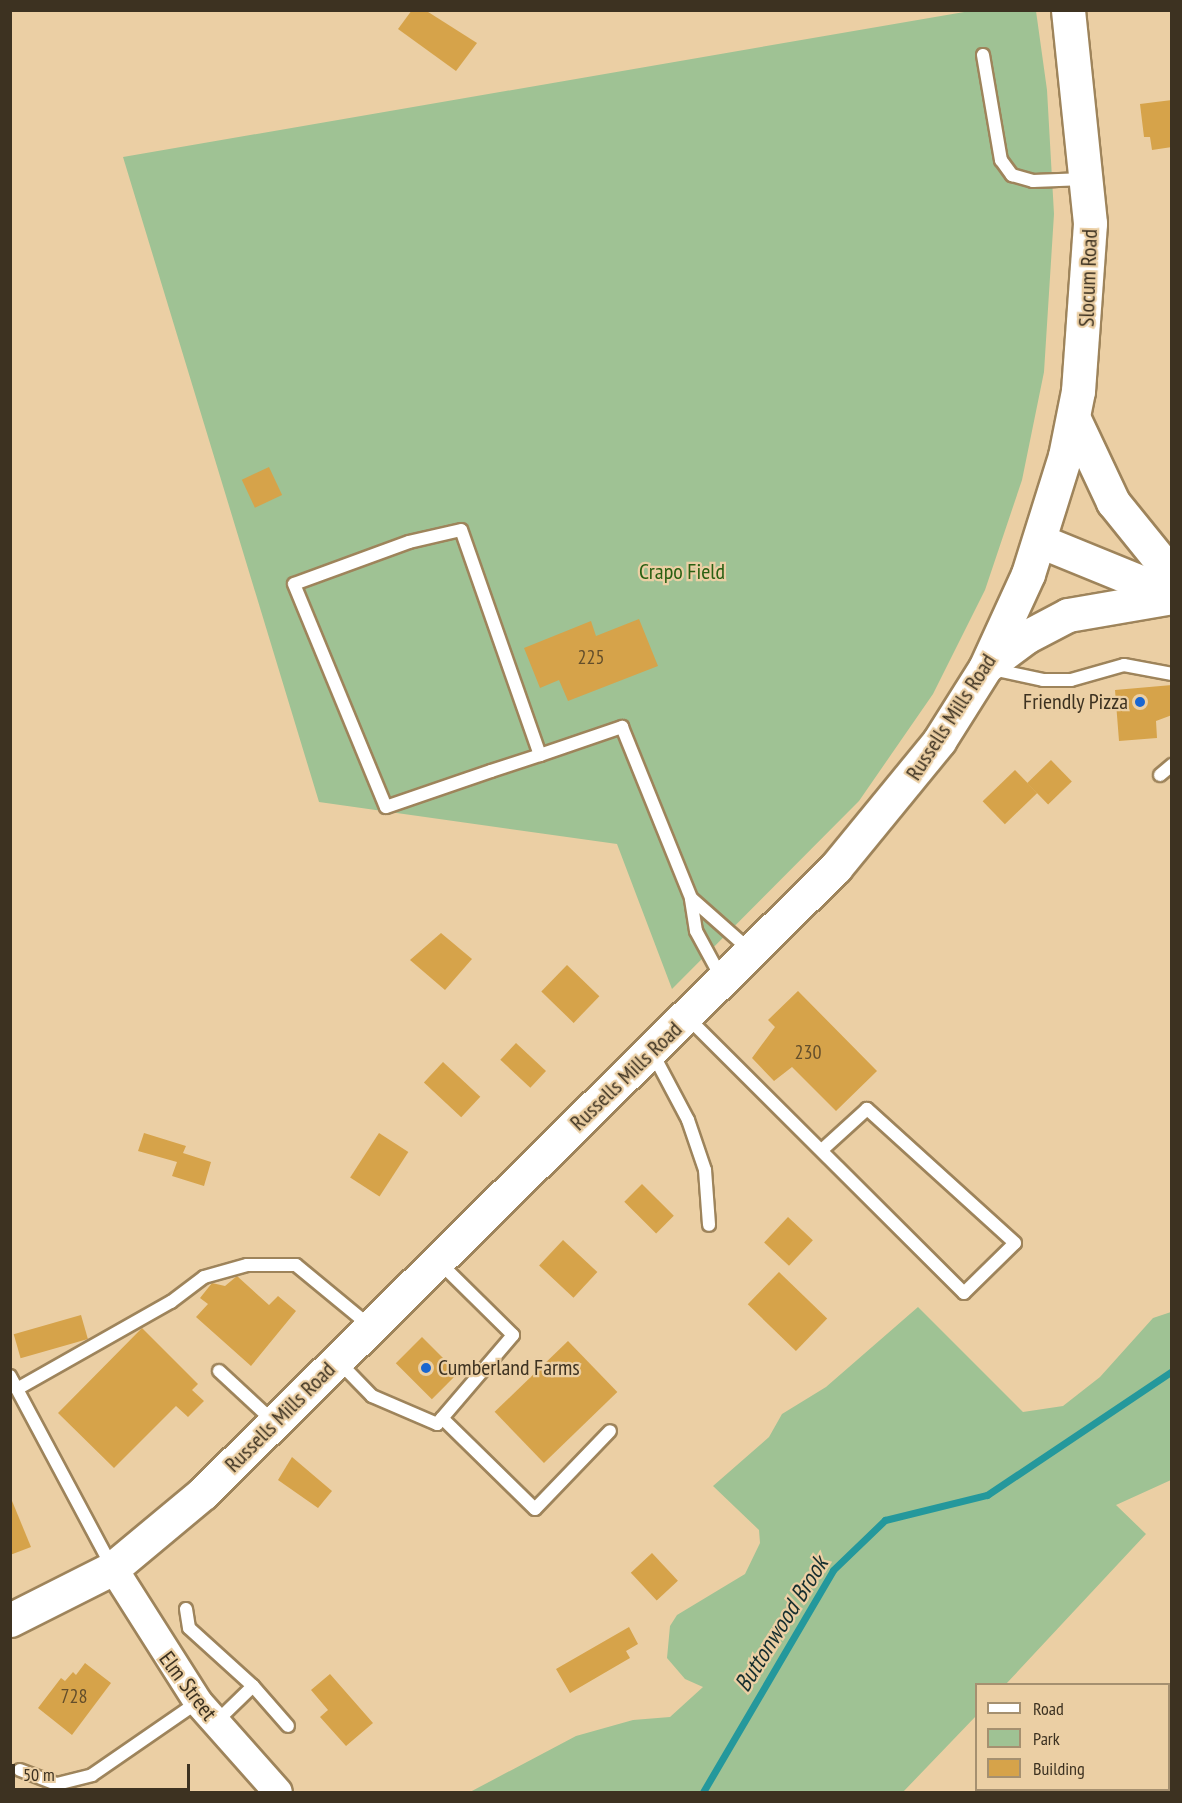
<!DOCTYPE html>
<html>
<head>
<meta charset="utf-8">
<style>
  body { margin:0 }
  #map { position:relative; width:1182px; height:1803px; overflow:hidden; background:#ebcfa4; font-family:"PT Sans Narrow",sans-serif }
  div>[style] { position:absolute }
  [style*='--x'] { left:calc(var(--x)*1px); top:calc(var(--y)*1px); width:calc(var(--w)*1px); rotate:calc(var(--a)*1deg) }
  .green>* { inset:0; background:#9fc294 }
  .stream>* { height:7px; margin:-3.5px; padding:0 3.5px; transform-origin:3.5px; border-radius:3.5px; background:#24989c }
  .building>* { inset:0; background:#d6a34a; transform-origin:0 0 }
  .roads { filter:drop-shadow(2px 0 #9e845b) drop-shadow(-2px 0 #9e845b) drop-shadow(0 2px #9e845b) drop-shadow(0 -2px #9e845b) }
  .service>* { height:12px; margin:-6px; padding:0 6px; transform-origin:6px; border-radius:6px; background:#fff }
  .tertiary>* { height:28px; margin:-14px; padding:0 14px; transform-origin:14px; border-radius:14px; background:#fff }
  .secondary>* { height:33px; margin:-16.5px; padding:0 16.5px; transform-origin:16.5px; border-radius:16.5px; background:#fff }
  .dots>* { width:16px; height:16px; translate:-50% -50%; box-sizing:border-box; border:3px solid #ebcfa4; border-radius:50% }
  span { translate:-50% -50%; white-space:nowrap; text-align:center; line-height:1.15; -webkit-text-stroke:4.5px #ebcfa4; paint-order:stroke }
  .number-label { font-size:20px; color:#634e2b }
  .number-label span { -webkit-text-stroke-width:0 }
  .street-label { font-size:22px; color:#3d3221 }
  .park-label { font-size:22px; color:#2a6013 }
  .poi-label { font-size:22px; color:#3d3221 }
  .right { translate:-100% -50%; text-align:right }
  .left { translate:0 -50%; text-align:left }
  .water-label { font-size:24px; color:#162e2f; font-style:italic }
  .frame { position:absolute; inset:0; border:12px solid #3d3221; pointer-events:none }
  .legend { position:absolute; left:975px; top:1683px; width:195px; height:108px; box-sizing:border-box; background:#ebcfa4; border:2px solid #a59070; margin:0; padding:8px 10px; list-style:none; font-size:18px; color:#3d3221 }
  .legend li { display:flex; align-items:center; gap:12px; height:30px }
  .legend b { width:30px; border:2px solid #a59070 }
  .scale { position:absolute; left:12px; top:1764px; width:178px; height:27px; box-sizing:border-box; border:3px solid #3d3221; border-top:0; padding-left:8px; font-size:18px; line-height:21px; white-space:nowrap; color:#3d3221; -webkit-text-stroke:4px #ebcfa4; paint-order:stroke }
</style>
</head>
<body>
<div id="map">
  <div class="green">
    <div style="clip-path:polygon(970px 11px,1036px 11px,1047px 90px,1054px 214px,1044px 372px,1022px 480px,985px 590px,933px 694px,859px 801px,672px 989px,617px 844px,319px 802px,123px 157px)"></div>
    <div style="clip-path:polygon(918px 1307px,1023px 1412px,1063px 1406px,1100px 1377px,1153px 1318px,1171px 1312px,1171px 1480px,1116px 1505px,1146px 1534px,1006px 1684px,976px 1684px,976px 1716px,903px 1792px,470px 1792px,576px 1736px,633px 1720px,670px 1717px,703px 1687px,685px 1679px,667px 1658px,670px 1626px,677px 1615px,745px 1574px,760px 1543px,759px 1530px,713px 1486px,769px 1437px,782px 1414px,826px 1387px)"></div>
  </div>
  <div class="stream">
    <div style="--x:703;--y:1792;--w:257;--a:-59.6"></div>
    <div style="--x:833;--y:1570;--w:72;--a:-43.9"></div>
    <div style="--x:885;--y:1520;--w:105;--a:-13.8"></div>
    <div style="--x:987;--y:1495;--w:223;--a:-33.8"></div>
  </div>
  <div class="building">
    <div style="clip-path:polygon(412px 10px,425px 10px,477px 43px,456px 71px,398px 29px)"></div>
    <div style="clip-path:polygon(1172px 100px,1172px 147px,1152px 150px,1150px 137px,1144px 137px,1140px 104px)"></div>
    <div style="left:269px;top:467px;width:31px;height:30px;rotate:65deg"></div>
    <div style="clip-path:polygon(639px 619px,658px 666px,568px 701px,559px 680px,540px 688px,524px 648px,591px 621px,596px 636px)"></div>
    <div style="clip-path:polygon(1172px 685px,1172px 715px,1156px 721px,1157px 738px,1119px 741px,1115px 690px)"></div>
    <div style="left:1051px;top:760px;width:30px;height:33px;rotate:46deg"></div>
    <div style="left:1015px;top:770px;width:32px;height:45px;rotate:46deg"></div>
    <div style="clip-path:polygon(441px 933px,472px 959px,445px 990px,410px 960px)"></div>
    <div style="left:567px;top:965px;width:45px;height:37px;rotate:44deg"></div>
    <div style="clip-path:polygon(798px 991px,877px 1071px,836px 1111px,792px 1067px,774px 1081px,752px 1058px,775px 1027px,768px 1020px)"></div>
    <div style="left:516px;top:1043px;width:41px;height:23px;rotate:43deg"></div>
    <div style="left:443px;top:1062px;width:51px;height:28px;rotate:43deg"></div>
    <div style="clip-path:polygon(144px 1133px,186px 1146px,183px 1153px,211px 1162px,204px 1186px,172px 1176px,177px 1162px,138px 1151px)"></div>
    <div style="left:379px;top:1133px;width:35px;height:53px;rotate:33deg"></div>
    <div style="left:642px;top:1184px;width:45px;height:25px;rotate:45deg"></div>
    <div style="left:788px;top:1217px;width:34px;height:35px;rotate:43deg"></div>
    <div style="left:563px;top:1240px;width:47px;height:35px;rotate:43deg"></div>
    <div style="left:779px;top:1272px;width:67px;height:45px;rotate:44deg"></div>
    <div style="clip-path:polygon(237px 1276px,269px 1305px,278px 1296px,296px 1311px,251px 1366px,196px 1317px,208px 1304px,200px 1298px,212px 1283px,225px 1286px)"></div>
    <div style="left:81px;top:1315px;width:25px;height:70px;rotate:74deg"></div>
    <div style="clip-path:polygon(142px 1328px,198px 1384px,192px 1390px,204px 1401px,188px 1417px,176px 1406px,114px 1468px,58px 1413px)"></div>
    <div style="left:422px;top:1337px;width:51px;height:37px;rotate:45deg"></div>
    <div style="left:568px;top:1341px;width:71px;height:102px;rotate:46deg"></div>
    <div style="clip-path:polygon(292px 1457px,332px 1491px,318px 1508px,278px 1480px)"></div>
    <div style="clip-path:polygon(10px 1496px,31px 1547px,10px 1555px)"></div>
    <div style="left:652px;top:1553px;width:38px;height:29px;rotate:47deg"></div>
    <div style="clip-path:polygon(629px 1627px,638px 1644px,626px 1651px,630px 1658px,570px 1693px,556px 1669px)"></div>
    <div style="clip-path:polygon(85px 1663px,111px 1683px,72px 1735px,38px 1708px,61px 1678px,65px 1681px,73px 1672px,76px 1675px)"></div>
    <div style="clip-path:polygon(330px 1674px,373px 1723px,346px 1746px,320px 1717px,328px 1710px,311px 1690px)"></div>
  </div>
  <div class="roads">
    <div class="service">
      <div style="--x:983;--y:55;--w:107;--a:80.3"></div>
      <div style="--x:1001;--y:160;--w:19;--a:54"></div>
      <div style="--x:1012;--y:175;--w:22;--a:16"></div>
      <div style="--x:1033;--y:181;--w:52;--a:-2.2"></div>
      <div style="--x:992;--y:669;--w:52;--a:12.2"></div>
      <div style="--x:1043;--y:680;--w:28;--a:0"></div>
      <div style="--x:1071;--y:680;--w:55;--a:-15.8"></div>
      <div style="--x:1124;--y:665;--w:49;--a:10.6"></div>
      <div style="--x:540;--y:755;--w:238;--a:-109.3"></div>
      <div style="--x:461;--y:530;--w:53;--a:167"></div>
      <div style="--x:409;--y:542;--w:122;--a:159.9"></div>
      <div style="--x:294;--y:584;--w:241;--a:67.6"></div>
      <div style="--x:386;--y:807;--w:111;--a:-18.9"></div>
      <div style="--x:491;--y:771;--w:52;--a:-18.1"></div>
      <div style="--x:540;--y:755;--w:87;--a:-18.9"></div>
      <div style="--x:622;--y:727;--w:184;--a:68"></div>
      <div style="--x:1160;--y:775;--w:16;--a:-40"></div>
      <div style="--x:721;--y:977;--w:52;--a:-118.5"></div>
      <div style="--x:696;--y:931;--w:33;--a:-99"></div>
      <div style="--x:691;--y:898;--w:80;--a:41.5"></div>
      <div style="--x:687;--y:1017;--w:391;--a:44.9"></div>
      <div style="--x:964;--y:1293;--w:71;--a:-44.4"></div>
      <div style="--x:1015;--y:1243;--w:200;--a:-137.8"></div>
      <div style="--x:867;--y:1109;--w:61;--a:137.7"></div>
      <div style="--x:652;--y:1052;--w:77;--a:62.1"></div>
      <div style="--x:688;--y:1120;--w:53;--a:71.2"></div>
      <div style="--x:705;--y:1170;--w:55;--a:85.8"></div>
      <div style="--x:338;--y:1361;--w:49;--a:45.8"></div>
      <div style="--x:372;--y:1396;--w:71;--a:23.3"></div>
      <div style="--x:437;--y:1424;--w:117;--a:-49.5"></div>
      <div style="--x:513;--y:1335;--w:105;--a:-135.4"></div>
      <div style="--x:219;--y:1371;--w:74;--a:42.8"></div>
      <div style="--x:10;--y:1376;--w:217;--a:61.9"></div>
      <div style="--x:17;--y:1389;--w:177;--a:-29.5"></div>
      <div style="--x:171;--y:1302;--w:41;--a:-37.1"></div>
      <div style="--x:204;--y:1277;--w:45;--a:-15.6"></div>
      <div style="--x:247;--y:1265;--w:49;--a:0"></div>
      <div style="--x:296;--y:1265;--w:96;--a:39.5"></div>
      <div style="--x:442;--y:1418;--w:130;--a:44.4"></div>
      <div style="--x:535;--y:1509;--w:108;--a:-46.1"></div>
      <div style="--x:186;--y:1609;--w:19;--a:81"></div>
      <div style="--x:189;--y:1628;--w:86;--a:42.2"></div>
      <div style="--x:253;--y:1686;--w:52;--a:135.8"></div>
      <div style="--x:253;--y:1686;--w:53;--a:48.8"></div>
      <div style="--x:20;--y:1770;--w:40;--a:21"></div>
      <div style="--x:57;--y:1784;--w:36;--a:-14"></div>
      <div style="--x:92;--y:1775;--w:129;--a:-34.6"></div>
    </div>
    <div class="tertiary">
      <div style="--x:113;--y:1568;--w:159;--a:57.6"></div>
      <div style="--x:198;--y:1702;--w:120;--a:48.4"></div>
    </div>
    <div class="secondary">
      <div style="--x:1074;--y:419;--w:92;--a:64.8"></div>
      <div style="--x:1113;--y:502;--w:94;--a:51.1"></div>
      <div style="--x:1040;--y:541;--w:143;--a:22.2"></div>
      <div style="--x:991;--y:663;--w:44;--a:-36.6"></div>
      <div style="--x:1026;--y:637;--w:47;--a:-27.6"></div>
      <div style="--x:1068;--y:615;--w:106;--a:-9.8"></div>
      <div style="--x:10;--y:1620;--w:115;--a:-26.8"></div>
      <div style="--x:113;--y:1568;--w:117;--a:-39.8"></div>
      <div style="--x:203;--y:1493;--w:890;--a:-44.68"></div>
      <div style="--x:836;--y:867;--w:163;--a:-50.7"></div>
      <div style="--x:939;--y:741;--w:86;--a:-57.8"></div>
      <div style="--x:985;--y:668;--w:103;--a:-65.4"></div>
      <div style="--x:1028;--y:574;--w:124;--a:-72.6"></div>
      <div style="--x:1065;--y:456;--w:66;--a:-78.7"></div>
      <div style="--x:1078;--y:391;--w:168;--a:-85.9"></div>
      <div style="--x:1090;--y:223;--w:214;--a:-95.9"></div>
    </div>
  </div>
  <div class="dots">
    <div style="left:1140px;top:702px;background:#1966d0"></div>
    <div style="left:426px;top:1368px;background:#1966d0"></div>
  </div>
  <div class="number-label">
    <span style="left:591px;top:657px">225</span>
    <span style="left:808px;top:1052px">230</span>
    <span style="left:74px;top:1696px">728</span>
  </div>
  <div class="street-label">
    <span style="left:1088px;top:278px;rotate:-88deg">Slocum Road</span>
    <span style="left:951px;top:717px;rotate:-57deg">Russells Mills Road</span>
    <span style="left:626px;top:1076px;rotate:-44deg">Russells Mills Road</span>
    <span style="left:280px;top:1417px;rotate:-45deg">Russells Mills Road</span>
    <span style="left:188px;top:1686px;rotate:53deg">Elm Street</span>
  </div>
  <div class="park-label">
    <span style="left:682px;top:572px">Crapo Field</span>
  </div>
  <div class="poi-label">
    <span class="right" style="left:1128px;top:702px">Friendly Pizza</span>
    <span class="left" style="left:438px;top:1368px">Cumberland Farms</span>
  </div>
  <div class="water-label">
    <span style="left:781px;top:1624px;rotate:-58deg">Buttonwood Brook</span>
  </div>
  <div class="frame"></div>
  <ul class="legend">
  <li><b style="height:8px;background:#fff"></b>Road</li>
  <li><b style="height:16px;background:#9fc294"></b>Park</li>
  <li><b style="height:16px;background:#d6a34a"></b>Building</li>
  </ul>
  <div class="scale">50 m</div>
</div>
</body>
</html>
